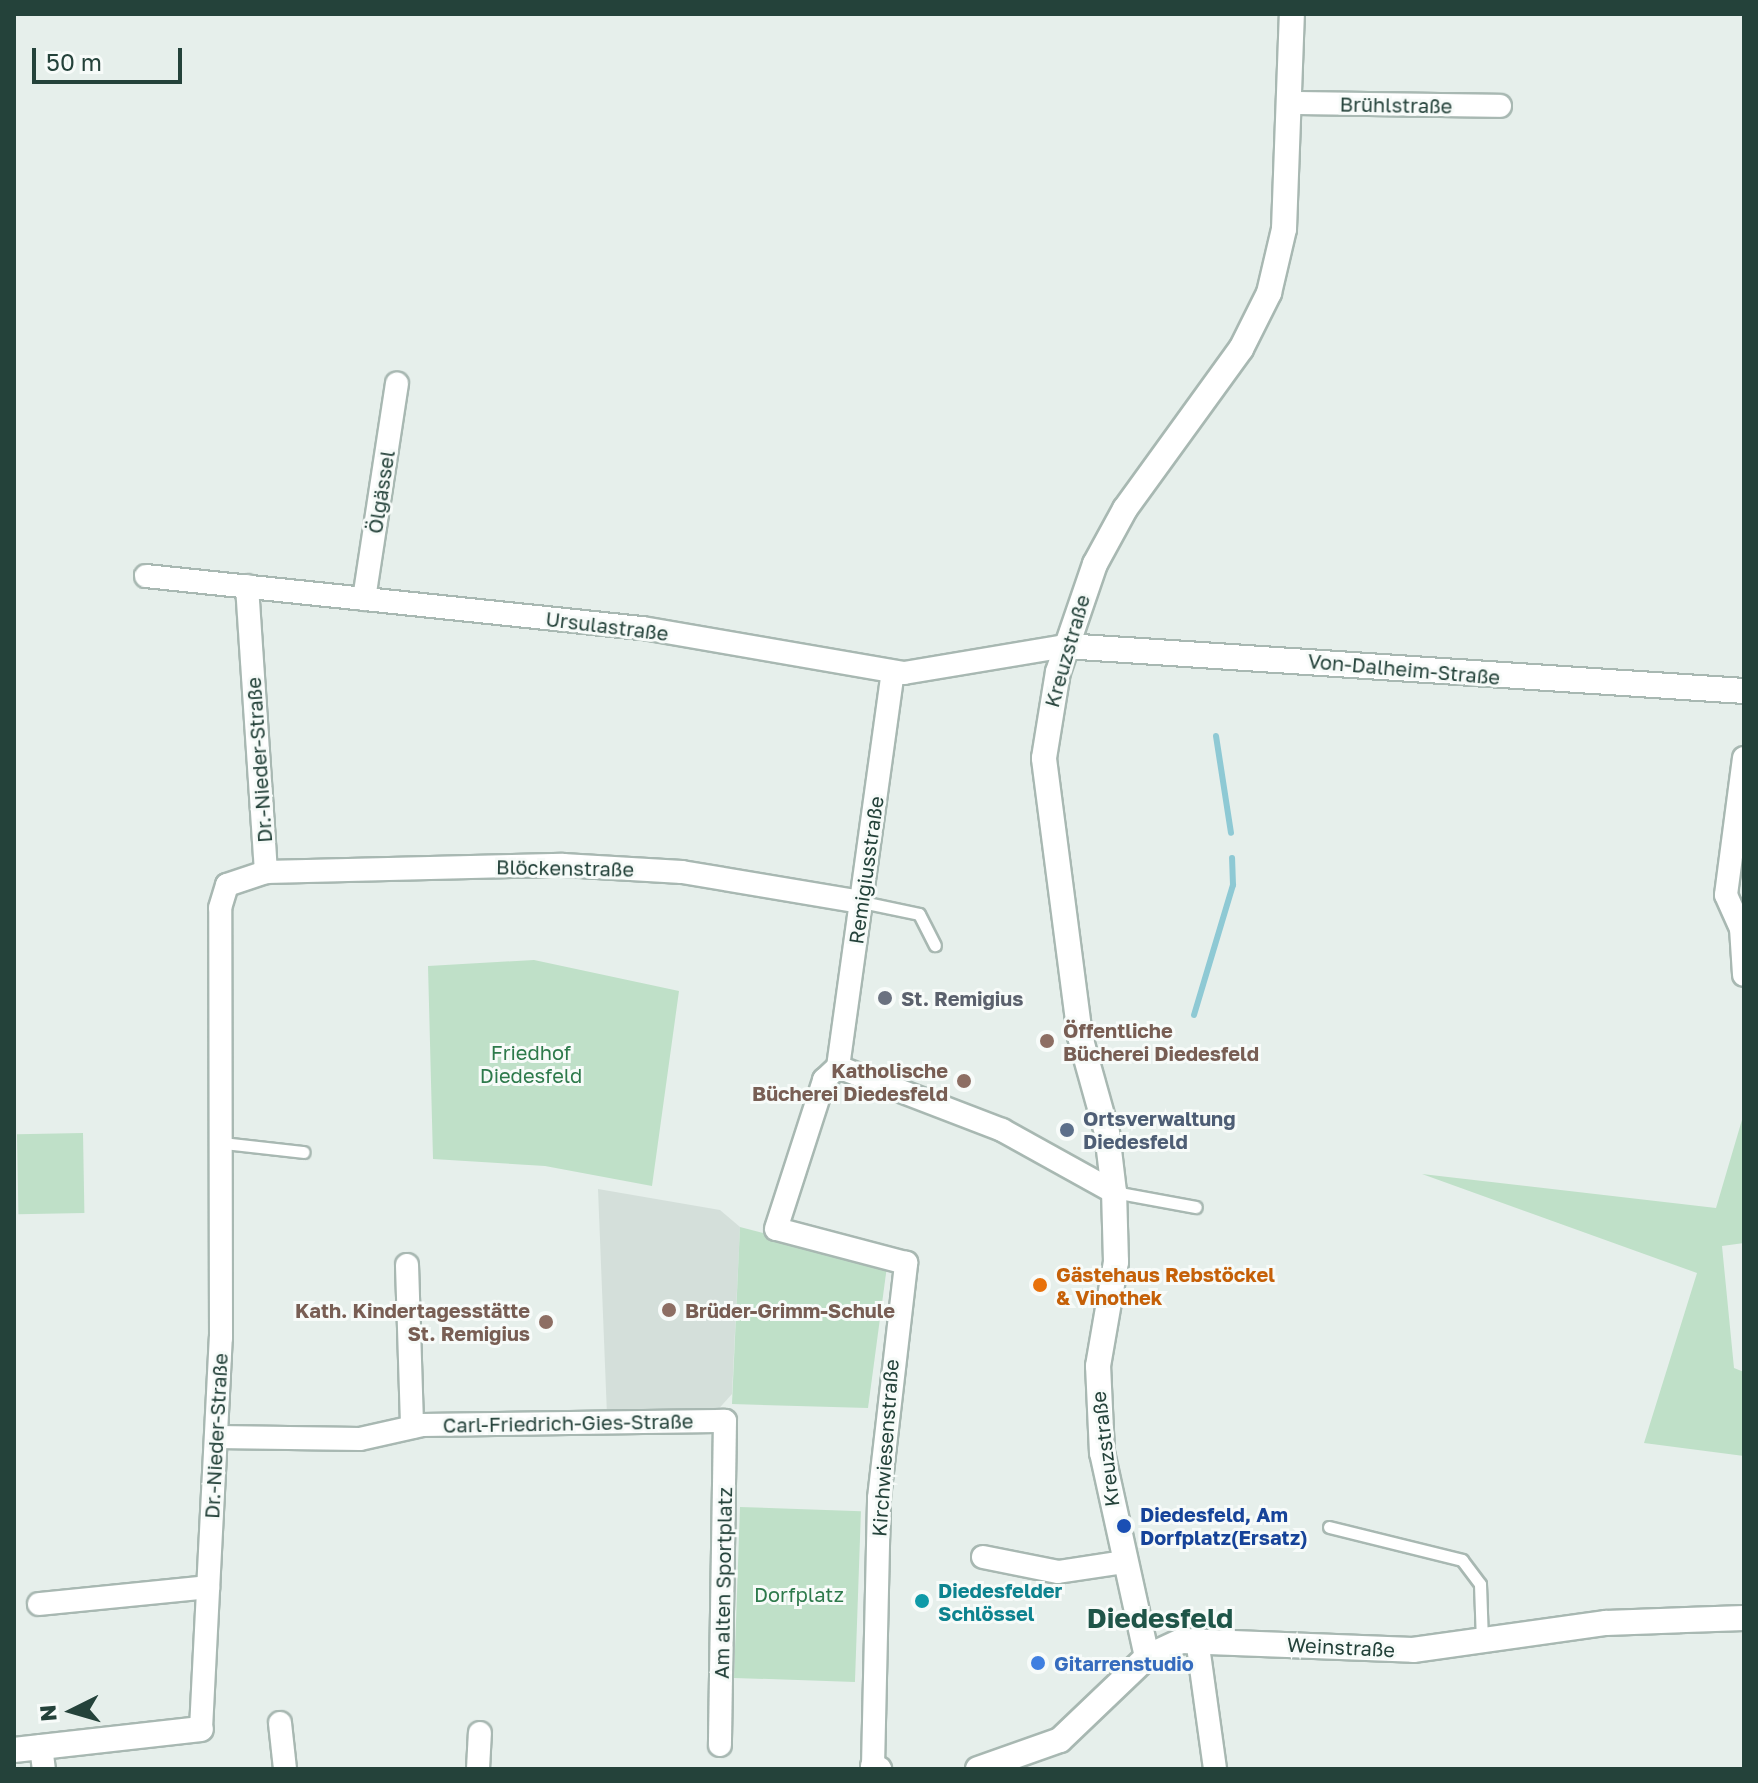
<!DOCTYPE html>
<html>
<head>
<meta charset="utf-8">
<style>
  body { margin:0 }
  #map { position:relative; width:1758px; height:1783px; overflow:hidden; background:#e6efeb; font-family:"Golos Text",sans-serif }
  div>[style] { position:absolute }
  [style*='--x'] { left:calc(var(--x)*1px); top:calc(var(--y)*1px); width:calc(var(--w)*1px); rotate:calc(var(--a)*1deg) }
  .built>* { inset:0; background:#d4dfda }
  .green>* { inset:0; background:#bfe0c8; transform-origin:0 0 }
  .stream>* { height:6px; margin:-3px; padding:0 3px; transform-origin:3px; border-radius:3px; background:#8ec9d4 }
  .roads { filter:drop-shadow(2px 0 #a8b8b2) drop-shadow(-2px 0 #a8b8b2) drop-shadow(0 2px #a8b8b2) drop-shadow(0 -2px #a8b8b2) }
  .service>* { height:11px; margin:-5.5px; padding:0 5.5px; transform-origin:5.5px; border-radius:5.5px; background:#fff }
  .minor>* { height:22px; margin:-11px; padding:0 11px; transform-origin:11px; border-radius:11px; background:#fff }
  .tertiary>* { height:24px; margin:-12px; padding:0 12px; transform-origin:12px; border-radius:12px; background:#fff }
  .dots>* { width:22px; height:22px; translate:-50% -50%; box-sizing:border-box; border:4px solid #f7fbf9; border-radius:50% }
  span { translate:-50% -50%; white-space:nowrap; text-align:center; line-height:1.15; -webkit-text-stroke:6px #f7fbf9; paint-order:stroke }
  .street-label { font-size:20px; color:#24423a }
  .worship-label { font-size:20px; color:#5b616d; font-weight:700 }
  .left { translate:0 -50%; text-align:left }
  .education-label { font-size:20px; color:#785e54; font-weight:700 }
  .right { translate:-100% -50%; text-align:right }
  .park-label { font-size:20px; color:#2d7a4b }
  .service-label { font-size:20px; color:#4e5e75; font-weight:700 }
  .food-label { font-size:20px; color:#c56008; font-weight:700 }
  .transit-label { font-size:20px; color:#164399; font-weight:700 }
  .culture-label { font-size:20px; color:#0d838f; font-weight:700 }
  .shop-label { font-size:20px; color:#366cbe; font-weight:700 }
  .district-label { font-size:28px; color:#1f5548; font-weight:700 }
  .frame { position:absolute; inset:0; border:16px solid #24423a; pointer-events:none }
  .north { position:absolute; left:32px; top:1671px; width:80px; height:80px; -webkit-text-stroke:6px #f7fbf9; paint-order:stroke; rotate:265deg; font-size:22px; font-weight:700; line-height:32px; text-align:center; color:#24423a }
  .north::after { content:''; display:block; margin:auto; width:28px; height:36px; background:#24423a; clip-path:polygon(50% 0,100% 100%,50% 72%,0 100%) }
  .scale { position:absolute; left:32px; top:48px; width:150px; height:36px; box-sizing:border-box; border:4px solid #24423a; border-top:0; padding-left:10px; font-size:24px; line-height:28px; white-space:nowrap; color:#24423a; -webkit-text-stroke:6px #f7fbf9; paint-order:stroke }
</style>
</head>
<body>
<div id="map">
  <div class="built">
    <div style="clip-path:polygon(598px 1189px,720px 1210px,740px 1227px,732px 1394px,714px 1414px,607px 1415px)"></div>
  </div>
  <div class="green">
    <div style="clip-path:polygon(534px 960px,679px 991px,652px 1186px,545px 1166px,433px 1159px,428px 966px)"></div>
    <div style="clip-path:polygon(1744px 1113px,1744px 1243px,1722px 1246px,1734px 1368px,1744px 1372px,1744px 1456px,1644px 1443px,1697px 1273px,1422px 1174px,1716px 1208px)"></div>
    <div style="left:83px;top:1133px;width:80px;height:66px;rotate:89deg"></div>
    <div style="clip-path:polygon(740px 1227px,887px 1266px,868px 1408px,732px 1404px)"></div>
    <div style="left:740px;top:1507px;width:121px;height:171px;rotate:2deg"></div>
  </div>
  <div class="stream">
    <div style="--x:1216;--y:736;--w:98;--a:81.2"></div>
    <div style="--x:1194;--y:1015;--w:136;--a:-73.3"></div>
    <div style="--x:1233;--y:885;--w:27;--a:-92"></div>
  </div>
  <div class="roads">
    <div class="service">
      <div style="--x:862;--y:902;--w:58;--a:11.9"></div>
      <div style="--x:919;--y:914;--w:35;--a:63"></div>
      <div style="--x:223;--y:1143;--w:81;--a:6.4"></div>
      <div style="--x:1114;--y:1192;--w:83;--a:10.4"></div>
      <div style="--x:1329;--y:1527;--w:137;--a:13.9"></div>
      <div style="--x:1462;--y:1560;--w:30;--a:53"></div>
      <div style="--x:1480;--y:1584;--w:56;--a:88"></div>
    </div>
    <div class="minor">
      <div style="--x:1291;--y:103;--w:209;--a:0.8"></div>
      <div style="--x:146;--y:576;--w:500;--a:6"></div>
      <div style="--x:643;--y:628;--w:265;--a:9.8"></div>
      <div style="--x:904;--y:673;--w:163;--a:-9.5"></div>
      <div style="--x:247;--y:586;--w:287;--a:86.2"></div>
      <div style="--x:364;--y:599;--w:218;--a:-81.3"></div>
      <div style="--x:1744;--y:758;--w:138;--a:97.5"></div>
      <div style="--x:1726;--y:895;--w:36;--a:66"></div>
      <div style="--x:1741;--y:928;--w:47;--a:86.3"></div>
      <div style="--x:838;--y:1067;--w:176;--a:21"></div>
      <div style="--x:1002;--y:1130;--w:128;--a:29"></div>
      <div style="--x:407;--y:1265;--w:162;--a:88.2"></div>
      <div style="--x:217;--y:1437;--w:143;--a:0.8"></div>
      <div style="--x:360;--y:1439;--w:64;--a:-12.7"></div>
      <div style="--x:422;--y:1425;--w:303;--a:-0.8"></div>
      <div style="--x:725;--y:1421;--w:324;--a:90.9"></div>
      <div style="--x:983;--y:1557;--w:76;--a:11.3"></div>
      <div style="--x:1058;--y:1572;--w:66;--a:-8.7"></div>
      <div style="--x:39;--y:1604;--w:170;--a:-5.7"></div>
      <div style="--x:1197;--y:1639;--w:131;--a:82.1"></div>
      <div style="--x:280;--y:1723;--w:46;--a:83.8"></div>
      <div style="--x:201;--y:1729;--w:392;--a:-87.1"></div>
      <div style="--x:221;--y:1338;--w:430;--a:-90.1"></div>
      <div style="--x:220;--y:908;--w:24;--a:-73"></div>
      <div style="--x:227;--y:885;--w:41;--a:-18.4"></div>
      <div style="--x:266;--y:872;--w:297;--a:-1.4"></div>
      <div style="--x:563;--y:865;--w:119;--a:3.4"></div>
      <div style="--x:682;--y:872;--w:182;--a:9.5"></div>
      <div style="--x:41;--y:1746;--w:23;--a:83"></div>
      <div style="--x:873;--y:1766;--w:268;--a:-88.7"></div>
      <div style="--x:879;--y:1498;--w:237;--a:-83.4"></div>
      <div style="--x:906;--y:1263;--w:134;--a:-165.3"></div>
      <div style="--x:776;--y:1229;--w:157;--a:-72.1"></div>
      <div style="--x:824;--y:1080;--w:19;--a:-43"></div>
      <div style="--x:838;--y:1067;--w:399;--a:-82.1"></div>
      <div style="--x:478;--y:1769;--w:36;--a:-87"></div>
    </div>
    <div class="tertiary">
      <div style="--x:1065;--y:646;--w:680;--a:3.79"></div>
      <div style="--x:1147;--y:1657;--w:209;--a:-102.4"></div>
      <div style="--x:1102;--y:1453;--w:87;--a:-92.6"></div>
      <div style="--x:1098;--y:1366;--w:106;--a:-80.2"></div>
      <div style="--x:1116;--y:1262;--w:70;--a:-91.6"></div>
      <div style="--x:1114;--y:1192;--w:59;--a:-96.8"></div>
      <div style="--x:1107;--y:1133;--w:101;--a:-105.6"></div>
      <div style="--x:1080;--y:1036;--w:280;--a:-97.4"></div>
      <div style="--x:1044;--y:758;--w:87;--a:-80.8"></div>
      <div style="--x:1058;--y:672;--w:114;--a:-71.1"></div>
      <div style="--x:1095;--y:564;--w:63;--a:-61.4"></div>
      <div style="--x:1125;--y:509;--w:198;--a:-54.1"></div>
      <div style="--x:1241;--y:349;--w:63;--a:-63.4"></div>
      <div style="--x:1269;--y:293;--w:66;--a:-76.8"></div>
      <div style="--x:1284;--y:229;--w:215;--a:-87.9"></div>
      <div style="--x:14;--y:1750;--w:188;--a:-6.4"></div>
      <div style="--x:873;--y:1766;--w:7;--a:27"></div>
      <div style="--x:978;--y:1769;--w:87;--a:-19.5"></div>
      <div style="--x:1060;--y:1740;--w:120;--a:-43.7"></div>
      <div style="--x:1147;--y:1657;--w:38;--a:-25"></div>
      <div style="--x:1182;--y:1641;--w:231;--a:2.2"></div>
      <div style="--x:1413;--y:1650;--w:195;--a:-8"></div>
      <div style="--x:1606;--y:1623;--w:138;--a:-2.1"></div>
    </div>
  </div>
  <div class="dots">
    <div style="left:885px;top:998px;background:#6b7280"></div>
    <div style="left:1047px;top:1041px;background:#8d6e63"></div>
    <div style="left:964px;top:1081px;background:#8d6e63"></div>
    <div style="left:1067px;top:1130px;background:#5c6f8a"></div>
    <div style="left:1040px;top:1285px;background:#e8710a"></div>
    <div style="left:669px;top:1310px;background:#8d6e63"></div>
    <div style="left:546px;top:1322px;background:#8d6e63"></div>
    <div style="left:1124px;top:1526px;background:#1a4fb4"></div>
    <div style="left:922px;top:1601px;background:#0f9aa8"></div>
    <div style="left:1038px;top:1663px;background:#3f7fe0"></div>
  </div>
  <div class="street-label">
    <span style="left:1396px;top:105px;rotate:1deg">Brühlstraße</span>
    <span style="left:381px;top:492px;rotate:-81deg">Ölgässel</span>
    <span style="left:607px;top:626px;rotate:7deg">Ursulastraße</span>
    <span style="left:1067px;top:651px;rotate:-74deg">Kreuzstraße</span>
    <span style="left:1404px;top:669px;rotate:5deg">Von-Dalheim-Straße</span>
    <span style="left:259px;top:760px;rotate:-94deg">Dr.-Nieder-Straße</span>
    <span style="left:565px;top:868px;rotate:1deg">Blöckenstraße</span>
    <span style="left:866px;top:870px;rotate:-82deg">Remigiusstraße</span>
    <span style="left:568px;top:1423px;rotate:-1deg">Carl-Friedrich-Gies-Straße</span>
    <span style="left:216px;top:1436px;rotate:-87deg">Dr.-Nieder-Straße</span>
    <span style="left:885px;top:1448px;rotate:-86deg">Kirchwiesenstraße</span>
    <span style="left:1105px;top:1449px;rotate:-97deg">Kreuzstraße</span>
    <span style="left:723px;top:1583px;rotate:-89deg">Am alten Sportplatz</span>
    <span style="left:1341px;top:1647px;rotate:3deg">Weinstraße</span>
  </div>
  <div class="worship-label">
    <span class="left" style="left:901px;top:998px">St. Remigius</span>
  </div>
  <div class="education-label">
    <span class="left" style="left:1063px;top:1042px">Öffentliche<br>Bücherei Diedesfeld</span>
    <span class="right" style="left:948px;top:1082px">Katholische<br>Bücherei Diedesfeld</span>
    <span class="right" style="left:530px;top:1322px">Kath. Kindertagesstätte<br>St. Remigius</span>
    <span class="left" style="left:685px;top:1310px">Brüder-Grimm-Schule</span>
  </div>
  <div class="park-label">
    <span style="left:531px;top:1064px">Friedhof<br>Diedesfeld</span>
    <span style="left:799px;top:1594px">Dorfplatz</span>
  </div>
  <div class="service-label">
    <span class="left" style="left:1083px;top:1130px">Ortsverwaltung<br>Diedesfeld</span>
  </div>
  <div class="food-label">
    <span class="left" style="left:1056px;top:1286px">Gästehaus Rebstöckel<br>&amp; Vinothek</span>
  </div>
  <div class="transit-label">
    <span class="left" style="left:1140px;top:1526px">Diedesfeld, Am<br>Dorfplatz(Ersatz)</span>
  </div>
  <div class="culture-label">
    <span class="left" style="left:938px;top:1602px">Diedesfelder<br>Schlössel</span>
  </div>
  <div class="shop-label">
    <span class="left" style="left:1054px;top:1663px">Gitarrenstudio</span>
  </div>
  <div class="district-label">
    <span style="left:1160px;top:1618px">Diedesfeld</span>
  </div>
  <div class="frame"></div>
  <div class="north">N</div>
  <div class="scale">50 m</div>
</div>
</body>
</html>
